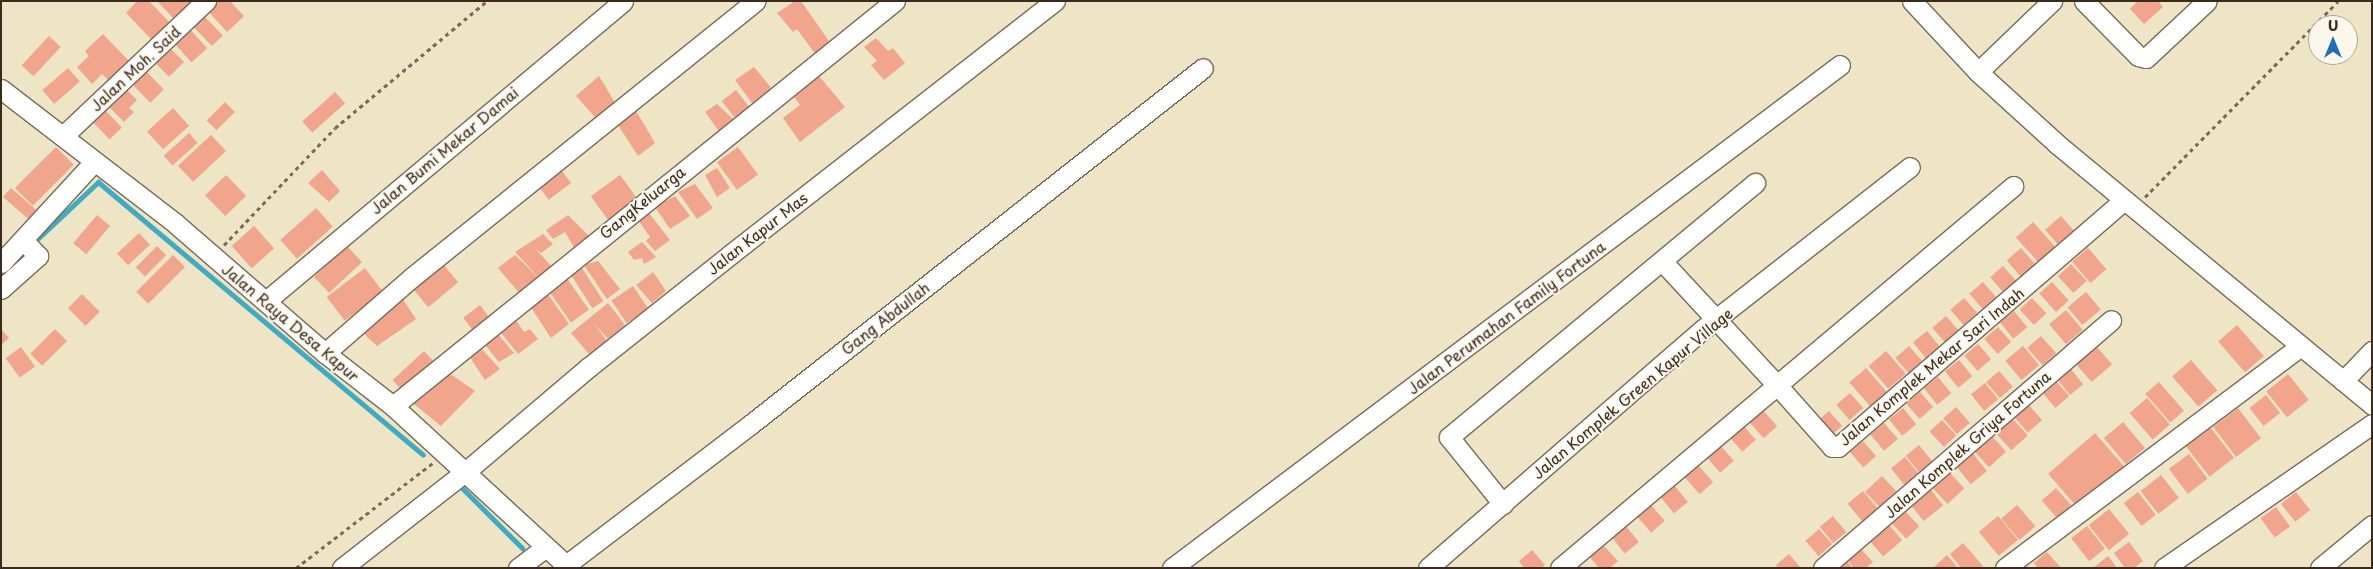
<!DOCTYPE html>
<html>
<head>
<meta charset="utf-8">
<style>
  body { margin:0 }
  #map { position:relative; width:2373px; height:569px; overflow:hidden; background:#eee4c6; font-family:"Playpen Sans",sans-serif }
  div>[style] { position:absolute }
  [style*='--x'] { left:calc(var(--x)*1px); top:calc(var(--y)*1px); width:calc(var(--w)*1px); rotate:calc(var(--a)*1deg) }
  .stream>* { height:5px; margin:-2.5px; padding:0 2.5px; transform-origin:2.5px; border-radius:2.5px; background:#40aac0 }
  .building>* { inset:0; background:#f0a58c; transform-origin:0 0 }
  .path>* { height:3px; margin-top:-1.5px; transform-origin:0; background:repeating-linear-gradient(90deg,#7a6b59 0 4px,transparent 0 8px) }
  .roads { filter:drop-shadow(1px 0 #7a6b59) drop-shadow(-1px 0 #7a6b59) drop-shadow(0 1px #7a6b59) drop-shadow(0 -1px #7a6b59) }
  .street>* { height:19px; margin:-9.5px; padding:0 9.5px; transform-origin:9.5px; border-radius:9.5px; background:#fff }
  span { translate:-50% -50%; white-space:nowrap; text-align:center; line-height:1.15; -webkit-text-stroke:4px #fbf7ec; paint-order:stroke }
  .street-label { font-size:15px; color:#3b2a1e }
  .frame { position:absolute; inset:0; border:2px solid #3b2a1e; pointer-events:none }
  .north { position:absolute; left:2308px; top:15px; width:50px; height:50px; box-sizing:border-box; background:#fbf7ec; border:1px solid #aea59a; border-radius:50%; rotate:0deg; font-size:14px; font-weight:700; line-height:20px; text-align:center; color:#3b2a1e }
  .north::after { content:''; display:block; margin:auto; width:18px; height:22px; background:#1f6fb2; clip-path:polygon(50% 0,100% 100%,50% 72%,0 100%) }
</style>
</head>
<body>
<div id="map">
  <div class="stream">
    <div style="--x:32;--y:244;--w:91;--a:-43.2"></div>
    <div style="--x:98;--y:182;--w:424;--a:40"></div>
    <div style="--x:458;--y:484;--w:91;--a:45"></div>
  </div>
  <div class="building">
    <div style="clip-path:polygon(137px 1px,149px 1px,171px 24px,153px 41px,126px 13px)"></div>
    <div style="clip-path:polygon(157px 1px,196px 1px,175px 20px)"></div>
    <div style="clip-path:polygon(217px 1px,230px 1px,244px 16px,227px 32px,207px 10px)"></div>
    <div style="clip-path:polygon(795px 1px,801px 1px,831px 44px,816px 55px,797px 29px,793px 32px,777px 13px)"></div>
    <div style="clip-path:polygon(2138px 1px,2158px 1px,2163px 7px,2144px 24px,2130px 9px)"></div>
    <div style="left:202px;top:14px;width:30px;height:15px;rotate:46deg"></div>
    <div style="left:187px;top:26px;width:30px;height:21px;rotate:48deg"></div>
    <div style="clip-path:polygon(103px 34px,130px 62px,109px 81px,102px 74px,92px 84px,77px 67px,89px 56px,85px 51px)"></div>
    <div style="left:49px;top:36px;width:16px;height:40px;rotate:43deg"></div>
    <div style="clip-path:polygon(876px 38px,888px 51px,893px 48px,905px 63px,884px 80px,871px 65px,877px 61px,864px 47px)"></div>
    <div style="left:167px;top:45px;width:24px;height:21px;rotate:45deg"></div>
    <div style="clip-path:polygon(754px 67px,773px 90px,755px 107px,735px 80px)"></div>
    <div style="left:68px;top:68px;width:18px;height:34px;rotate:49deg"></div>
    <div style="left:143px;top:68px;width:30px;height:19px;rotate:46deg"></div>
    <div style="clip-path:polygon(814px 70px,845px 107px,800px 142px,783px 118px,800px 105px,790px 91px)"></div>
    <div style="clip-path:polygon(599px 76px,620px 111px,602px 125px,576px 96px)"></div>
    <div style="clip-path:polygon(123px 86px,137px 100px,129px 108px,134px 112px,124px 122px,105px 103px)"></div>
    <div style="left:736px;top:90px;width:23px;height:18px;rotate:52deg"></div>
    <div style="left:335px;top:92px;width:15px;height:44px;rotate:48deg"></div>
    <div style="left:225px;top:102px;width:14px;height:26px;rotate:45deg"></div>
    <div style="clip-path:polygon(717px 104px,735px 121px,721px 134px,705px 112px)"></div>
    <div style="left:101px;top:106px;width:30px;height:17px;rotate:46deg"></div>
    <div style="left:173px;top:108px;width:24px;height:35px;rotate:48deg"></div>
    <div style="clip-path:polygon(636px 111px,655px 143px,638px 156px,618px 125px)"></div>
    <div style="left:189px;top:133px;width:13px;height:34px;rotate:48deg"></div>
    <div style="left:211px;top:135px;width:22px;height:45px;rotate:47deg"></div>
    <div style="left:56px;top:147px;width:25px;height:58px;rotate:45deg"></div>
    <div style="left:738px;top:147px;width:34px;height:26px;rotate:54deg"></div>
    <div style="left:559px;top:167px;width:20px;height:28px;rotate:53deg"></div>
    <div style="clip-path:polygon(717px 168px,730px 188px,717px 197px,705px 175px)"></div>
    <div style="clip-path:polygon(322px 170px,340px 191px,329px 202px,308px 183px)"></div>
    <div style="left:226px;top:175px;width:29px;height:29px;rotate:46deg"></div>
    <div style="left:620px;top:175px;width:31px;height:36px;rotate:54deg"></div>
    <div style="clip-path:polygon(695px 184px,713px 208px,697px 219px,678px 192px)"></div>
    <div style="left:11px;top:188px;width:37px;height:12px;rotate:41deg"></div>
    <div style="clip-path:polygon(675px 196px,690px 216px,670px 229px,655px 207px)"></div>
    <div style="left:316px;top:208px;width:25px;height:48px;rotate:48deg"></div>
    <div style="clip-path:polygon(649px 213px,670px 240px,655px 251px,646px 241px,650px 237px,636px 217px)"></div>
    <div style="left:97px;top:215px;width:17px;height:37px;rotate:40deg"></div>
    <div style="clip-path:polygon(568px 215px,591px 238px,575px 249px,565px 232px,553px 239px,546px 230px)"></div>
    <div style="left:2061px;top:216px;width:23px;height:21px;rotate:49deg"></div>
    <div style="left:2033px;top:222px;width:36px;height:23px;rotate:48deg"></div>
    <div style="left:254px;top:226px;width:30px;height:30px;rotate:48deg"></div>
    <div style="left:139px;top:233px;width:16px;height:30px;rotate:47deg"></div>
    <div style="clip-path:polygon(543px 234px,553px 244px,541px 253px,533px 246px,553px 268px,540px 279px,515px 252px)"></div>
    <div style="clip-path:polygon(642px 242px,656px 257px,644px 264px,642px 258px,634px 260px,628px 252px)"></div>
    <div style="left:157px;top:246px;width:13px;height:30px;rotate:45deg"></div>
    <div style="left:347px;top:246px;width:22px;height:45px;rotate:47deg"></div>
    <div style="left:2021px;top:248px;width:23px;height:19px;rotate:49deg"></div>
    <div style="left:2088px;top:248px;width:28px;height:21px;rotate:49deg"></div>
    <div style="left:173px;top:255px;width:17px;height:52px;rotate:45deg"></div>
    <div style="clip-path:polygon(515px 255px,540px 279px,520px 294px,498px 268px)"></div>
    <div style="clip-path:polygon(598px 261px,620px 289px,607px 299px,584px 265px)"></div>
    <div style="left:442px;top:263px;width:25px;height:39px;rotate:50deg"></div>
    <div style="left:2071px;top:264px;width:23px;height:18px;rotate:47deg"></div>
    <div style="left:580px;top:265px;width:43px;height:13px;rotate:57deg"></div>
    <div style="left:2003px;top:266px;width:20px;height:17px;rotate:49deg"></div>
    <div style="left:365px;top:268px;width:30px;height:48px;rotate:53deg"></div>
    <div style="clip-path:polygon(653px 272px,666px 291px,652px 303px,636px 285px)"></div>
    <div style="left:566px;top:277px;width:40px;height:22px;rotate:55deg"></div>
    <div style="left:1983px;top:282px;width:20px;height:18px;rotate:49deg"></div>
    <div style="left:2052px;top:282px;width:25px;height:17px;rotate:48deg"></div>
    <div style="left:633px;top:286px;width:27px;height:26px;rotate:56deg"></div>
    <div style="clip-path:polygon(398px 292px,416px 319px,377px 346px,358px 328px)"></div>
    <div style="left:2086px;top:292px;width:23px;height:24px;rotate:50deg"></div>
    <div style="clip-path:polygon(547px 293px,569px 324px,551px 338px,528px 303px)"></div>
    <div style="left:82px;top:294px;width:25px;height:20px;rotate:45deg"></div>
    <div style="left:1964px;top:298px;width:20px;height:18px;rotate:49deg"></div>
    <div style="left:2032px;top:298px;width:21px;height:17px;rotate:47deg"></div>
    <div style="clip-path:polygon(608px 303px,625px 325px,608px 339px,593px 322px,607px 341px,589px 354px,571px 333px)"></div>
    <div style="left:480px;top:305px;width:20px;height:21px;rotate:53deg"></div>
    <div style="left:2066px;top:310px;width:26px;height:22px;rotate:50deg"></div>
    <div style="left:2014px;top:311px;width:21px;height:18px;rotate:51deg"></div>
    <div style="clip-path:polygon(513px 316px,524px 332px,530px 329px,538px 339px,518px 354px,497px 328px)"></div>
    <div style="left:1946px;top:316px;width:20px;height:18px;rotate:49deg"></div>
    <div style="left:2237px;top:325px;width:41px;height:25px;rotate:49deg"></div>
    <div style="left:1998px;top:327px;width:20px;height:18px;rotate:49deg"></div>
    <div style="clip-path:polygon(1px 329px,9px 338px,1px 345px)"></div>
    <div style="left:55px;top:329px;width:17px;height:35px;rotate:45deg"></div>
    <div style="left:1927px;top:331px;width:21px;height:18px;rotate:51deg"></div>
    <div style="clip-path:polygon(496px 332px,514px 353px,499px 362px,482px 341px)"></div>
    <div style="left:2041px;top:336px;width:23px;height:18px;rotate:49deg"></div>
    <div style="left:1978px;top:344px;width:20px;height:18px;rotate:49deg"></div>
    <div style="clip-path:polygon(479px 346px,500px 369px,485px 380px,467px 353px)"></div>
    <div style="left:1909px;top:346px;width:20px;height:18px;rotate:49deg"></div>
    <div style="left:2023px;top:346px;width:25px;height:23px;rotate:50deg"></div>
    <div style="left:21px;top:347px;width:24px;height:19px;rotate:54deg"></div>
    <div style="left:2097px;top:347px;width:23px;height:27px;rotate:49deg"></div>
    <div style="left:424px;top:351px;width:18px;height:43px;rotate:47deg"></div>
    <div style="left:1886px;top:351px;width:30px;height:23px;rotate:49deg"></div>
    <div style="left:1959px;top:360px;width:21px;height:18px;rotate:51deg"></div>
    <div style="left:2191px;top:360px;width:40px;height:25px;rotate:49deg"></div>
    <div style="left:1866px;top:368px;width:32px;height:22px;rotate:49deg"></div>
    <div style="left:2070px;top:368px;width:21px;height:17px;rotate:51deg"></div>
    <div style="clip-path:polygon(443px 369px,475px 391px,441px 426px,409px 400px)"></div>
    <div style="left:1999px;top:371px;width:21px;height:17px;rotate:49deg"></div>
    <div style="left:2288px;top:374px;width:33px;height:28px;rotate:51deg"></div>
    <div style="left:1938px;top:377px;width:21px;height:18px;rotate:51deg"></div>
    <div style="left:2056px;top:381px;width:20px;height:18px;rotate:49deg"></div>
    <div style="left:2159px;top:382px;width:38px;height:18px;rotate:49deg"></div>
    <div style="left:1985px;top:383px;width:21px;height:18px;rotate:51deg"></div>
    <div style="left:1920px;top:392px;width:20px;height:18px;rotate:49deg"></div>
    <div style="left:1850px;top:393px;width:20px;height:18px;rotate:49deg"></div>
    <div style="left:2266px;top:395px;width:23px;height:21px;rotate:52deg"></div>
    <div style="left:2147px;top:398px;width:35px;height:23px;rotate:49deg"></div>
    <div style="left:2029px;top:405px;width:20px;height:19px;rotate:49deg"></div>
    <div style="left:1956px;top:407px;width:21px;height:17px;rotate:49deg"></div>
    <div style="left:1903px;top:408px;width:21px;height:18px;rotate:51deg"></div>
    <div style="left:2238px;top:408px;width:38px;height:31px;rotate:53deg"></div>
    <div style="left:1762px;top:409px;width:23px;height:18px;rotate:49deg"></div>
    <div style="left:1829px;top:411px;width:20px;height:18px;rotate:49deg"></div>
    <div style="left:2011px;top:417px;width:25px;height:22px;rotate:48deg"></div>
    <div style="left:1942px;top:420px;width:21px;height:17px;rotate:47deg"></div>
    <div style="left:2123px;top:422px;width:34px;height:25px;rotate:50deg"></div>
    <div style="left:1884px;top:423px;width:21px;height:18px;rotate:49deg"></div>
    <div style="left:1742px;top:424px;width:21px;height:18px;rotate:49deg"></div>
    <div style="left:2210px;top:427px;width:39px;height:31px;rotate:52deg"></div>
    <div style="left:2095px;top:433px;width:45px;height:62px;rotate:49deg"></div>
    <div style="left:1990px;top:434px;width:24px;height:23px;rotate:48deg"></div>
    <div style="left:1863px;top:441px;width:20px;height:17px;rotate:49deg"></div>
    <div style="left:1720px;top:445px;width:21px;height:18px;rotate:49deg"></div>
    <div style="left:1919px;top:445px;width:21px;height:17px;rotate:51deg"></div>
    <div style="left:1970px;top:450px;width:27px;height:21px;rotate:51deg"></div>
    <div style="left:2189px;top:454px;width:31px;height:25px;rotate:53deg"></div>
    <div style="left:1905px;top:457px;width:21px;height:18px;rotate:51deg"></div>
    <div style="left:1698px;top:465px;width:23px;height:18px;rotate:49deg"></div>
    <div style="left:1950px;top:473px;width:21px;height:23px;rotate:47deg"></div>
    <div style="left:2161px;top:475px;width:29px;height:26px;rotate:52deg"></div>
    <div style="left:1882px;top:476px;width:21px;height:23px;rotate:47deg"></div>
    <div style="left:1674px;top:485px;width:22px;height:18px;rotate:51deg"></div>
    <div style="left:2056px;top:488px;width:23px;height:19px;rotate:49deg"></div>
    <div style="left:1930px;top:489px;width:21px;height:25px;rotate:51deg"></div>
    <div style="left:1863px;top:491px;width:23px;height:20px;rotate:50deg"></div>
    <div style="left:2138px;top:492px;width:29px;height:18px;rotate:52deg"></div>
    <div style="left:2296px;top:492px;width:23px;height:19px;rotate:52deg"></div>
    <div style="left:1651px;top:505px;width:21px;height:18px;rotate:49deg"></div>
    <div style="left:2017px;top:505px;width:28px;height:21px;rotate:49deg"></div>
    <div style="left:2276px;top:507px;width:24px;height:19px;rotate:54deg"></div>
    <div style="left:2109px;top:509px;width:32px;height:26px;rotate:51deg"></div>
    <div style="left:1905px;top:511px;width:21px;height:18px;rotate:47deg"></div>
    <div style="left:1833px;top:516px;width:21px;height:17px;rotate:51deg"></div>
    <div style="left:1998px;top:516px;width:31px;height:25px;rotate:50deg"></div>
    <div style="left:1625px;top:525px;width:22px;height:18px;rotate:51deg"></div>
    <div style="left:1889px;top:525px;width:20px;height:25px;rotate:49deg"></div>
    <div style="left:2087px;top:526px;width:29px;height:20px;rotate:52deg"></div>
    <div style="left:1819px;top:529px;width:20px;height:18px;rotate:49deg"></div>
    <div style="clip-path:polygon(2129px 542px,2143px 561px,2134px 568px,2125px 568px,2114px 553px)"></div>
    <div style="clip-path:polygon(1963px 543px,1983px 566px,1980px 568px,1961px 568px,1950px 554px)"></div>
    <div style="clip-path:polygon(1603px 545px,1618px 561px,1610px 568px,1599px 568px,1589px 556px)"></div>
    <div style="clip-path:polygon(1859px 547px,1873px 562px,1866px 568px,1854px 568px,1846px 558px)"></div>
    <div style="clip-path:polygon(1532px 550px,1545px 565px,1541px 568px,1524px 568px,1519px 561px)"></div>
    <div style="clip-path:polygon(2047px 552px,2061px 568px,2038px 568px,2034px 563px)"></div>
    <div style="clip-path:polygon(1789px 554px,1801px 568px,1778px 568px,1776px 565px)"></div>
    <div style="clip-path:polygon(1947px 555px,1958px 568px,1933px 568px)"></div>
    <div style="clip-path:polygon(2108px 556px,2117px 568px,2093px 568px)"></div>
    <div style="clip-path:polygon(1845px 559px,1853px 568px,1835px 568px)"></div>
  </div>
  <div class="path">
    <div style="--x:2145;--y:197;--w:275;--a:-45.4"></div>
    <div style="--x:224;--y:245;--w:161;--a:-46.5"></div>
    <div style="--x:335;--y:128;--w:198;--a:-39.9"></div>
    <div style="--x:296;--y:568;--w:173;--a:-37.5"></div>
  </div>
  <div class="roads">
    <div class="street">
      <div style="--x:1912;--y:1;--w:97;--a:47.1"></div>
      <div style="--x:1978;--y:72;--w:107;--a:42.3"></div>
      <div style="--x:2057;--y:144;--w:409;--a:39.6"></div>
      <div style="--x:2084;--y:1;--w:77;--a:45.5"></div>
      <div style="--x:2138;--y:56;--w:8;--a:14"></div>
      <div style="--x:2146;--y:58;--w:83;--a:-43.1"></div>
      <div style="--x:1978;--y:72;--w:103;--a:-43.8"></div>
      <div style="--x:1;--y:89;--w:221;--a:37.6"></div>
      <div style="--x:176;--y:224;--w:197;--a:40.9"></div>
      <div style="--x:325;--y:353;--w:86;--a:37.9"></div>
      <div style="--x:393;--y:406;--w:239;--a:42.6"></div>
      <div style="--x:63;--y:136;--w:197;--a:-43.4"></div>
      <div style="--x:1662;--y:261;--w:169;--a:47.2"></div>
      <div style="--x:1777;--y:385;--w:309;--a:-40.1"></div>
      <div style="--x:1;--y:263;--w:137;--a:-47.4"></div>
      <div style="--x:1;--y:289;--w:50;--a:-41.7"></div>
      <div style="--x:38;--y:256;--w:22;--a:-133"></div>
      <div style="--x:266;--y:301;--w:466;--a:-40"></div>
      <div style="--x:325;--y:353;--w:114;--a:-41.1"></div>
      <div style="--x:411;--y:278;--w:442;--a:-38.8"></div>
      <div style="--x:2343;--y:381;--w:42;--a:-46"></div>
      <div style="--x:393;--y:406;--w:645;--a:-38.9"></div>
      <div style="--x:1503;--y:504;--w:86;--a:-128.9"></div>
      <div style="--x:1449;--y:437;--w:398;--a:-39.7"></div>
      <div style="--x:566;--y:565;--w:233;--a:-37.3"></div>
      <div style="--x:751;--y:424;--w:575;--a:-38.22"></div>
      <div style="--x:342;--y:568;--w:156;--a:-38"></div>
      <div style="--x:465;--y:472;--w:162;--a:-40.3"></div>
      <div style="--x:589;--y:367;--w:181;--a:-38.5"></div>
      <div style="--x:731;--y:254;--w:411;--a:-38"></div>
      <div style="--x:518;--y:568;--w:34;--a:-37"></div>
      <div style="--x:1172;--y:568;--w:836;--a:-36.98"></div>
      <div style="--x:1428;--y:568;--w:363;--a:-41"></div>
      <div style="--x:1702;--y:330;--w:264;--a:-38.1"></div>
      <div style="--x:1560;--y:568;--w:284;--a:-40.1"></div>
      <div style="--x:1777;--y:385;--w:83;--a:48.4"></div>
      <div style="--x:1832;--y:447;--w:6;--a:0"></div>
      <div style="--x:1838;--y:447;--w:378;--a:-40.8"></div>
      <div style="--x:1823;--y:568;--w:380;--a:-40.7"></div>
      <div style="--x:2005;--y:568;--w:370;--a:-36.9"></div>
      <div style="--x:2164;--y:568;--w:253;--a:-34.7"></div>
      <div style="--x:2320;--y:568;--w:67;--a:-39.6"></div>
    </div>
  </div>
  <div class="street-label">
    <span style="left:135px;top:68px;rotate:-43deg">Jalan Moh. Said</span>
    <span style="left:444px;top:150px;rotate:-40deg">Jalan Bumi Mekar Damai</span>
    <span style="left:642px;top:202px;rotate:-39deg">GangKeluarga</span>
    <span style="left:757px;top:233px;rotate:-38deg">Jalan Kapur Mas</span>
    <span style="left:1506px;top:317px;rotate:-37deg">Jalan Perumahan Family Fortuna</span>
    <span style="left:885px;top:318px;rotate:-38deg">Gang Abdullah</span>
    <span style="left:291px;top:322px;rotate:40deg">Jalan Raya Desa Kapur</span>
    <span style="left:1931px;top:366px;rotate:-40deg">Jalan Komplek Mekar Sari Indah</span>
    <span style="left:1632px;top:393px;rotate:-40deg">Jalan Komplek Green Kapur Village</span>
    <span style="left:1967px;top:444px;rotate:-41deg">Jalan Komplek Griya Fortuna</span>
  </div>
  <div class="frame"></div>
  <div class="north">U</div>
</div>
</body>
</html>
